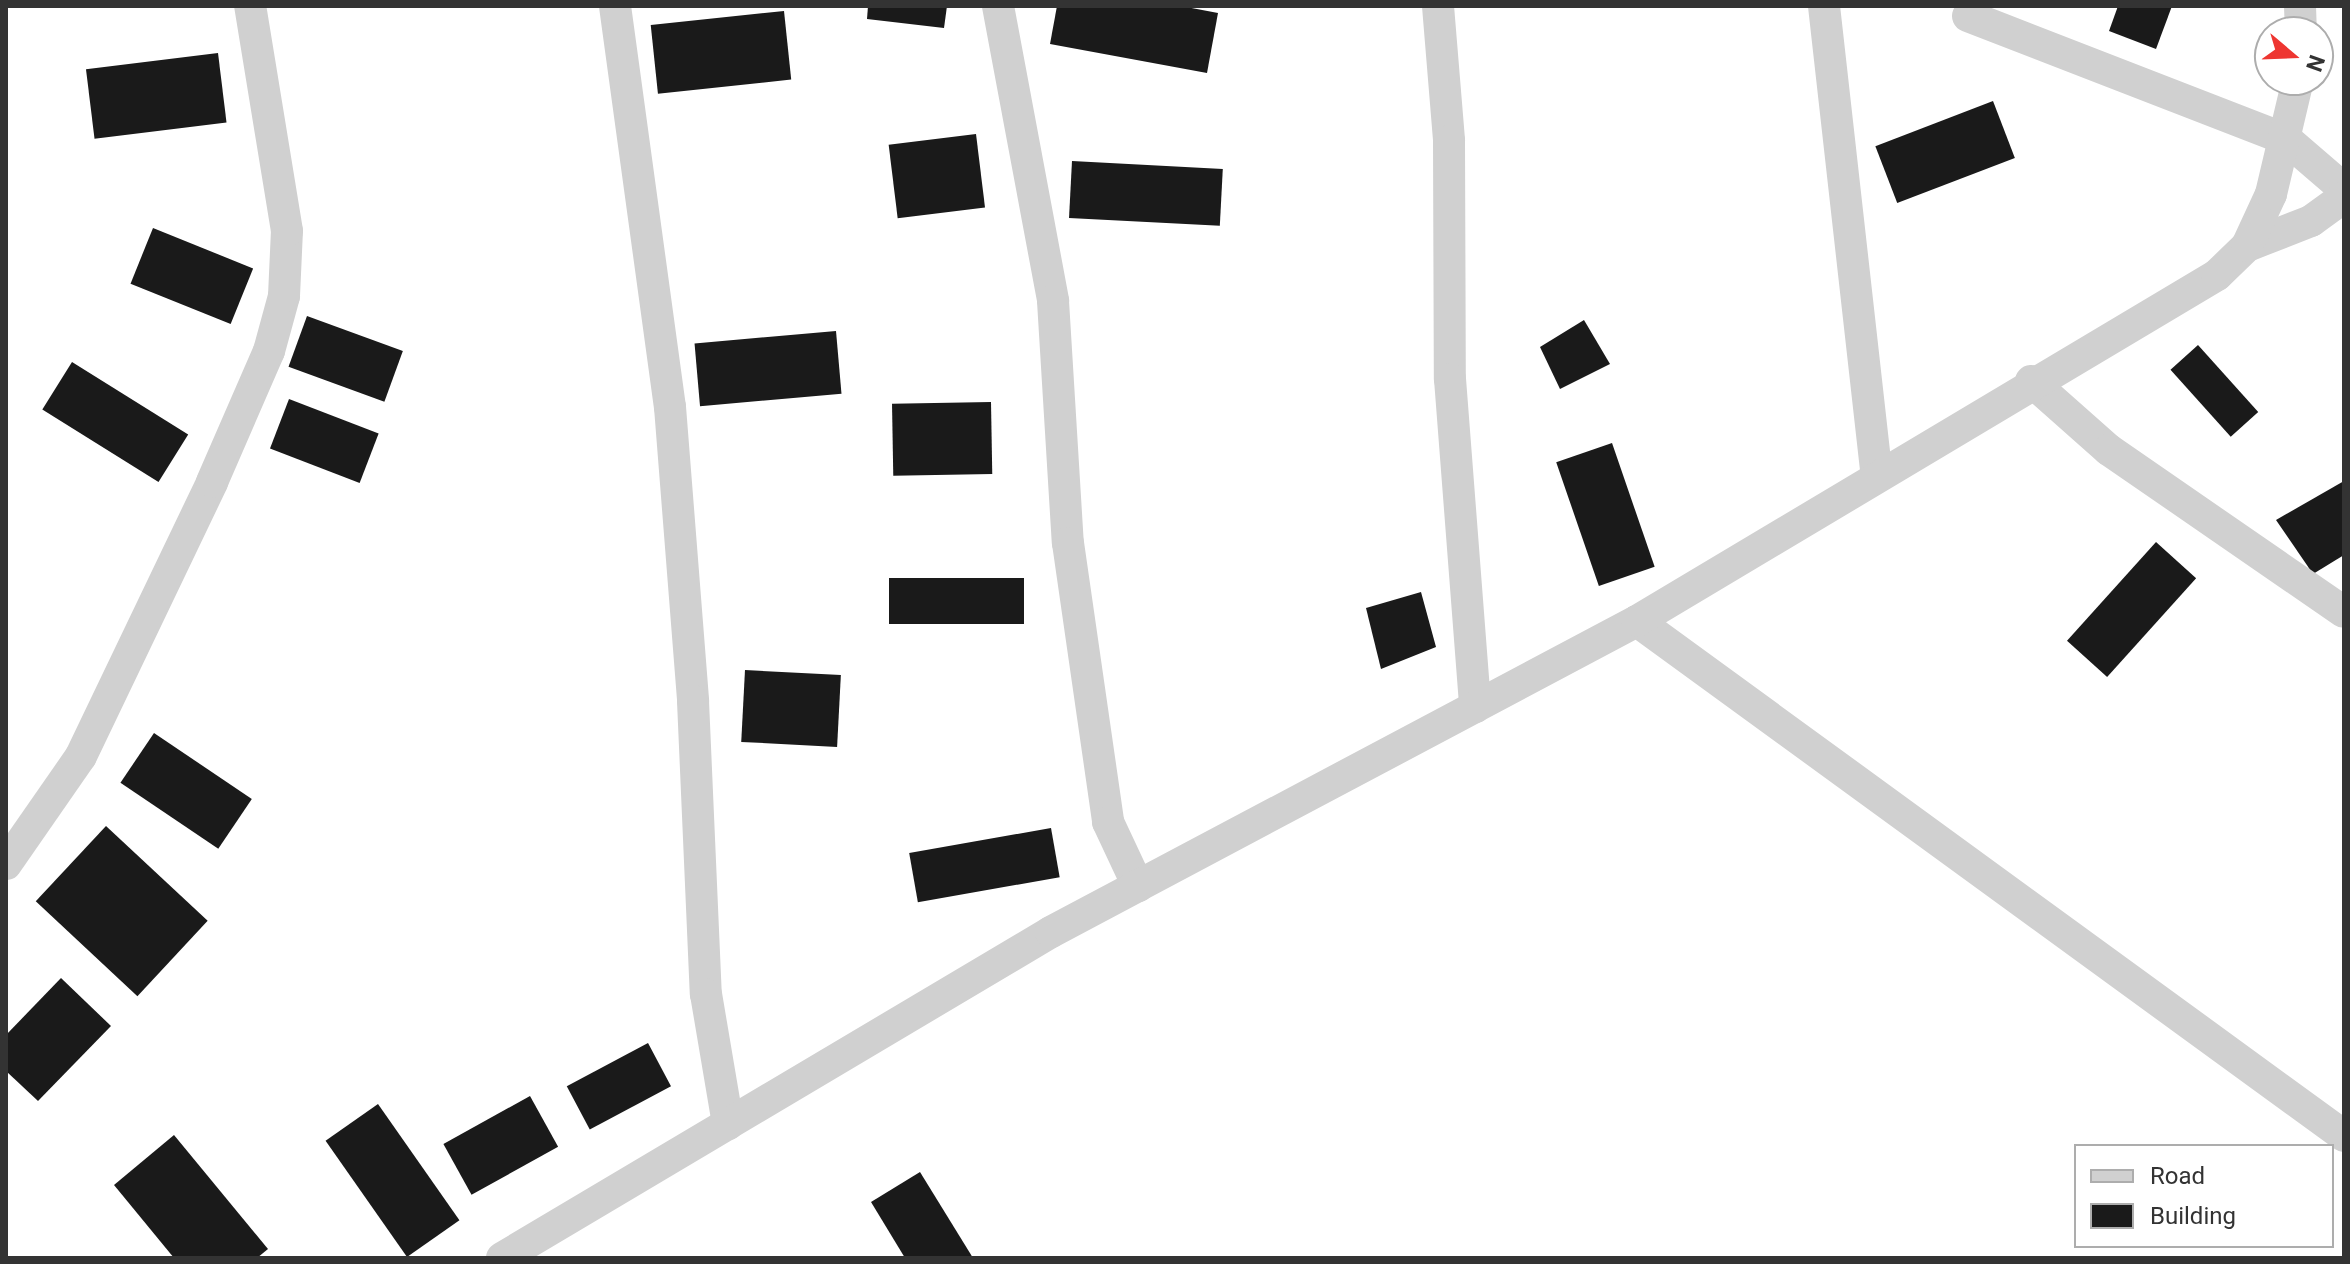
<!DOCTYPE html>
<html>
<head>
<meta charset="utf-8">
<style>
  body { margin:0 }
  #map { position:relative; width:2350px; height:1264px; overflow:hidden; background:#fff; font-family:Roboto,sans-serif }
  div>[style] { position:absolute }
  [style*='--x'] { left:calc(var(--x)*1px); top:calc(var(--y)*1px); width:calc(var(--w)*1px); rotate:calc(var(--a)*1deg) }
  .building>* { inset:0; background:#1a1a1a; transform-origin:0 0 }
  .minor>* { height:32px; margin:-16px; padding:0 16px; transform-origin:16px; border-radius:16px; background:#d0d0d0 }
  span { translate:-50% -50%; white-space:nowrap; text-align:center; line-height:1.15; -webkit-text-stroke:8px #fff; paint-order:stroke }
  .frame { position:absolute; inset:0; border:8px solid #333; pointer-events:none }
  .legend { position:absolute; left:2074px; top:1144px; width:260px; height:104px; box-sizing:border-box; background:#fff; border:2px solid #adadad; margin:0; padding:10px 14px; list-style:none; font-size:24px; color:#333 }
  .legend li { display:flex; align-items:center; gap:16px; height:40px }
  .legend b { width:40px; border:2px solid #adadad }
  .north { position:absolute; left:2254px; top:16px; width:80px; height:80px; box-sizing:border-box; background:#fff; border:2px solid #adadad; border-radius:50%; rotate:109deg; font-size:22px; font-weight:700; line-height:32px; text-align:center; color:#333 }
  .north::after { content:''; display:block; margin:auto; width:28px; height:36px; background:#ee3631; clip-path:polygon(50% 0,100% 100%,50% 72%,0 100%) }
</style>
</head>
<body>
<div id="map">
  <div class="building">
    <div style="clip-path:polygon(868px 6px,947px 6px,944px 28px,867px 19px)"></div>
    <div style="clip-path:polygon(1057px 6px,1181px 6px,1218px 13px,1207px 73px,1050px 44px)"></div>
    <div style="clip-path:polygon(2118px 6px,2172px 6px,2156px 49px,2109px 31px)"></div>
    <div style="left:784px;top:11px;width:69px;height:134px;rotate:84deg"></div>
    <div style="left:218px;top:53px;width:70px;height:133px;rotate:83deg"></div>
    <div style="left:1993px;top:101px;width:61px;height:126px;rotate:69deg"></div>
    <div style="left:976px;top:134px;width:74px;height:88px;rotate:83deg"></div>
    <div style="left:1072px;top:161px;width:151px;height:57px;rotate:3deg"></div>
    <div style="left:153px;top:228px;width:108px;height:60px;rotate:22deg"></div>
    <div style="left:307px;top:316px;width:102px;height:54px;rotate:20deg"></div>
    <div style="clip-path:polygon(1584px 320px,1610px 364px,1560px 389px,1540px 347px)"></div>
    <div style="left:836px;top:331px;width:63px;height:142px;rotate:85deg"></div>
    <div style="left:2198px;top:345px;width:90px;height:37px;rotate:48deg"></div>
    <div style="left:72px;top:362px;width:137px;height:56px;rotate:32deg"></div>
    <div style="left:289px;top:399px;width:96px;height:53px;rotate:21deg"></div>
    <div style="left:991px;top:402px;width:72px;height:99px;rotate:89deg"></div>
    <div style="left:1612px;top:443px;width:131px;height:59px;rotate:71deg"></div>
    <div style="clip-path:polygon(2344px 481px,2344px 555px,2313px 574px,2276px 520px)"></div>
    <div style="left:2156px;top:542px;width:54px;height:133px;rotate:42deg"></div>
    <div style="left:1024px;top:578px;width:46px;height:135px;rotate:90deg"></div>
    <div style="clip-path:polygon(1421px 592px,1436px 647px,1381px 669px,1366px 608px)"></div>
    <div style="left:745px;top:670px;width:96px;height:72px;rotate:3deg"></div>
    <div style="left:154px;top:733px;width:118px;height:60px;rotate:34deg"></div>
    <div style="left:106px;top:826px;width:139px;height:103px;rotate:43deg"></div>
    <div style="left:1051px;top:828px;width:50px;height:144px;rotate:80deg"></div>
    <div style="clip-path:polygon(61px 978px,111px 1026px,38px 1101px,6px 1071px,6px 1035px)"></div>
    <div style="left:648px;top:1043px;width:49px;height:92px;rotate:62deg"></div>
    <div style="left:530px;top:1096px;width:58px;height:99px;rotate:61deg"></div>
    <div style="left:378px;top:1104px;width:142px;height:64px;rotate:55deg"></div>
    <div style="clip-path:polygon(174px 1135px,268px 1249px,257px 1258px,174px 1258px,114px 1185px)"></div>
    <div style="clip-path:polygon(920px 1172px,973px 1258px,905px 1258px,871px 1202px)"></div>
  </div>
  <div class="minor">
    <div style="--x:615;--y:6;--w:405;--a:82.2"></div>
    <div style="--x:670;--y:407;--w:295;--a:85.5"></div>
    <div style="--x:693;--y:701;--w:293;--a:87.5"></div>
    <div style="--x:706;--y:994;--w:132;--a:80.4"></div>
    <div style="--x:998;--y:6;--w:300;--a:79.4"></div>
    <div style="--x:1053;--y:301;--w:242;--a:86.5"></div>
    <div style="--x:1068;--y:543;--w:282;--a:81.8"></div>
    <div style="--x:1108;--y:822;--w:71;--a:64.9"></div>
    <div style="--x:1438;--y:6;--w:135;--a:85.3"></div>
    <div style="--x:1449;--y:141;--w:238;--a:89.8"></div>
    <div style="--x:1450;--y:379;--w:329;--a:85.6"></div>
    <div style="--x:1824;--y:6;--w:474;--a:83.6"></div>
    <div style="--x:2300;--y:6;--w:26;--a:88"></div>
    <div style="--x:1968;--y:16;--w:342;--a:21.2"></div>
    <div style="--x:2287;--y:140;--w:75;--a:40.7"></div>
    <div style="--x:2247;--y:246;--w:69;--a:-21.3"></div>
    <div style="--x:2311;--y:221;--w:41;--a:-36"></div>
    <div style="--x:2031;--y:381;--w:104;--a:41.5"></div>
    <div style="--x:2109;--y:450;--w:285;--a:34.6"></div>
    <div style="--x:1637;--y:621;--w:875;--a:36.07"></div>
    <div style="--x:6;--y:864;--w:131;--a:-55.2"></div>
    <div style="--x:81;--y:756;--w:304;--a:-64.4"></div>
    <div style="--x:212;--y:482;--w:143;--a:-66.5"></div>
    <div style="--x:269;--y:351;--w:57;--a:-74.7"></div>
    <div style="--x:284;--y:296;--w:65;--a:-87.4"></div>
    <div style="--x:287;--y:231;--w:228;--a:-99.3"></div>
    <div style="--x:502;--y:1258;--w:638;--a:-30.7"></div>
    <div style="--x:1051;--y:932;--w:663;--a:-27.96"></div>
    <div style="--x:1637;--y:621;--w:675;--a:-30.82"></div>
    <div style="--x:2217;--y:275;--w:42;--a:-44"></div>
    <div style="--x:2247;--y:246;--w:57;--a:-65.2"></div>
    <div style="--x:2271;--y:194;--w:117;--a:-76.7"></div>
  </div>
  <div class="frame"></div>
  <ul class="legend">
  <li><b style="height:10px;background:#d0d0d0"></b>Road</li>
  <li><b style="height:22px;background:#1a1a1a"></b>Building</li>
  </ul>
  <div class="north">N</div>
</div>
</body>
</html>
